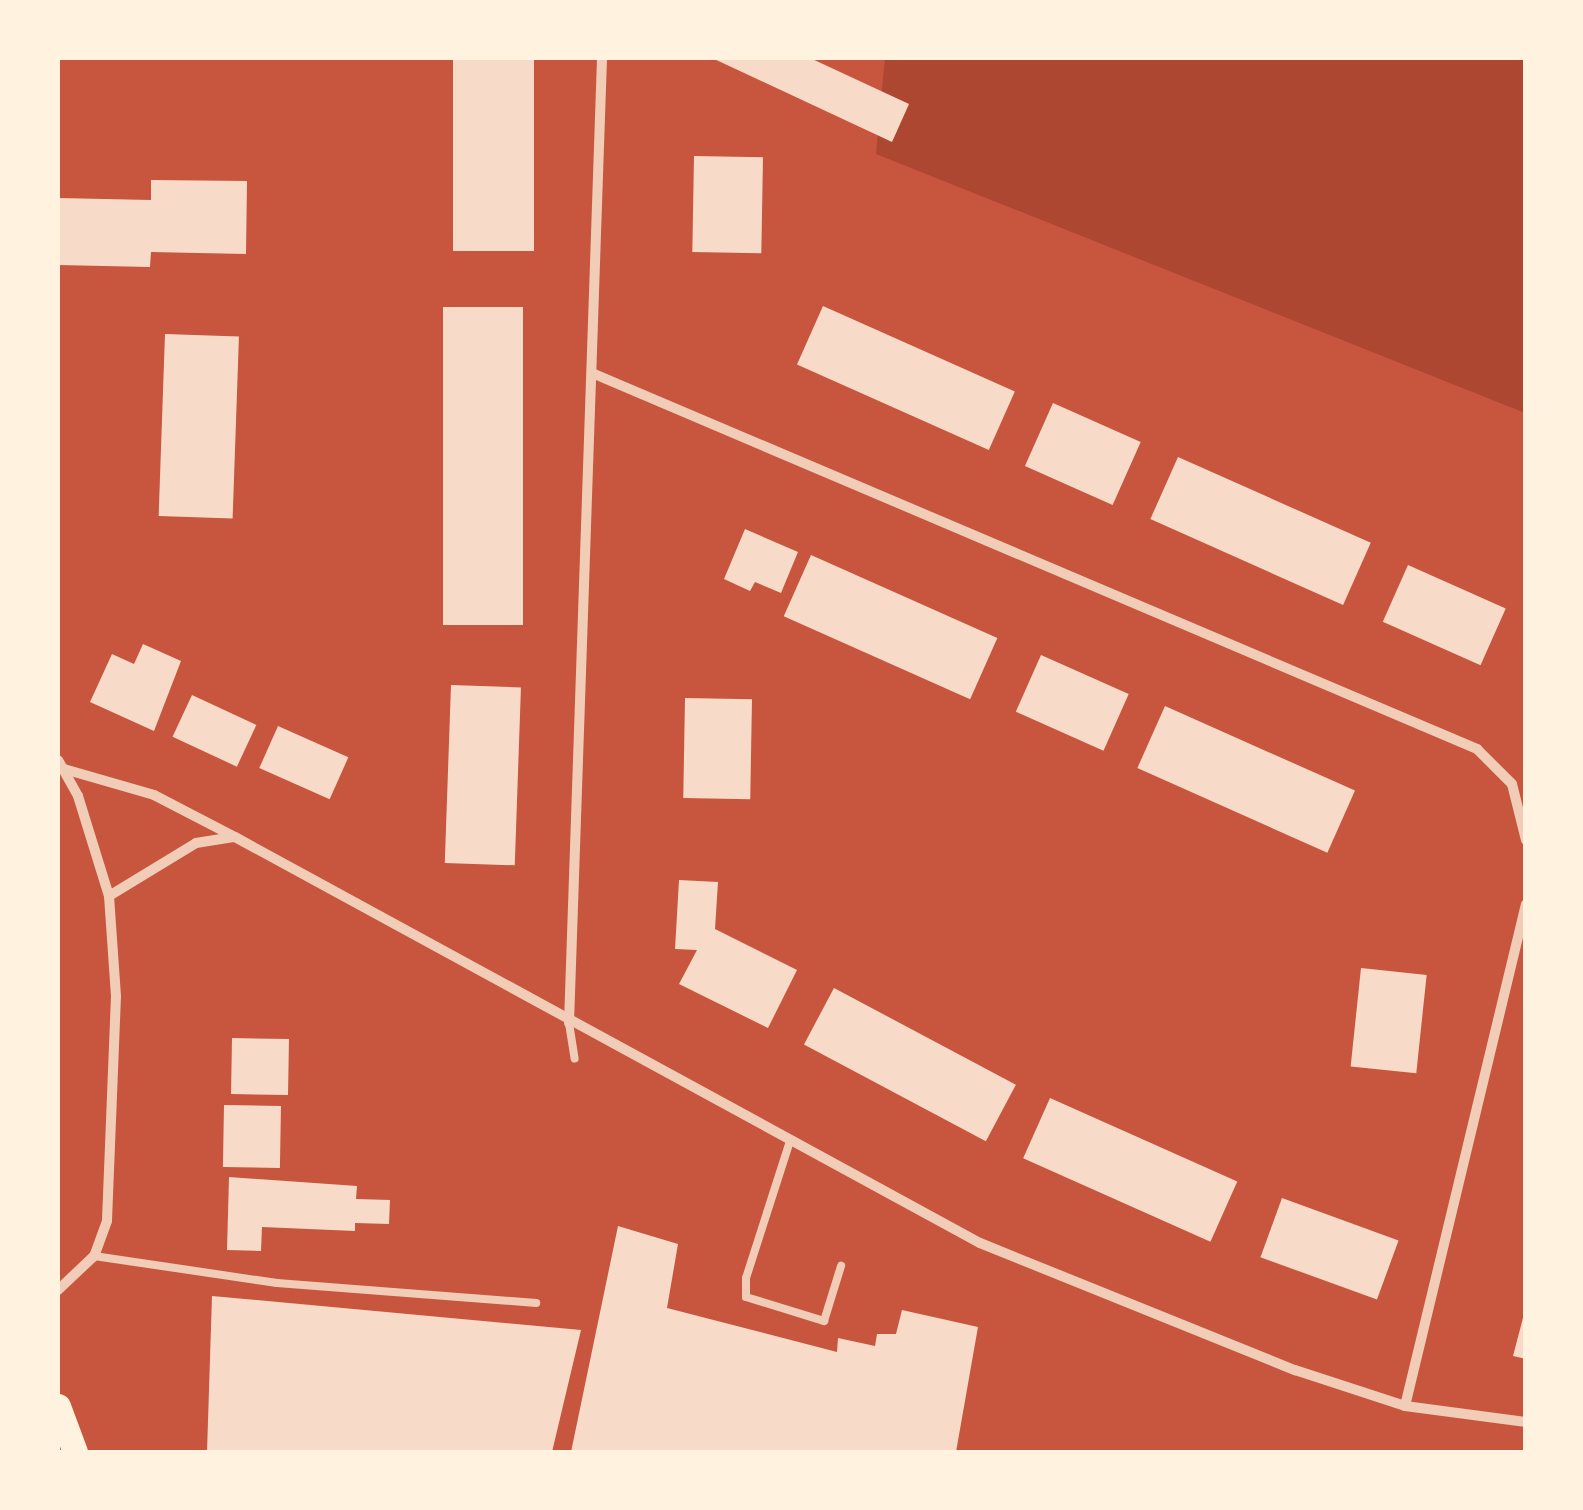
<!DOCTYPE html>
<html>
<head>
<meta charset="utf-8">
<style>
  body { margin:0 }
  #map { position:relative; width:1583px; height:1510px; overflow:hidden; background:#c8553d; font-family:"PT Serif",serif }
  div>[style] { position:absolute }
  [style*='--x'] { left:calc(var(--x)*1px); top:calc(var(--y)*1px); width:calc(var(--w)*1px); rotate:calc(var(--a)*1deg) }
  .green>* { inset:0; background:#ae4732 }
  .building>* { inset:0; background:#f7dbc8; transform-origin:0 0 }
  .service>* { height:8px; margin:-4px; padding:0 4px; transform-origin:4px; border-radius:4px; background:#f1ccb7 }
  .minor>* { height:10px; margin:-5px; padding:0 5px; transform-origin:5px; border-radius:5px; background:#f1ccb7 }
  .primary>* { height:25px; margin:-12.5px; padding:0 12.5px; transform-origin:12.5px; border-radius:12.5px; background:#fff3e0 }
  span { translate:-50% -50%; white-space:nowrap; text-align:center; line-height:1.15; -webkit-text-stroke:10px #fff3e0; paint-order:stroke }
  .frame { position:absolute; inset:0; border:60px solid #fff3e0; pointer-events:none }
</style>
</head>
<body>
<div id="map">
  <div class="green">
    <div style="clip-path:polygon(885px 58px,1525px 58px,1525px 413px,876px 154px)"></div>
  </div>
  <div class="building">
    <div style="left:453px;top:58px;width:81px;height:193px"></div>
    <div style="clip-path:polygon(712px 58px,810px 58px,909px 104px,892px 142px)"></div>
    <div style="left:694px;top:156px;width:69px;height:96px;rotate:1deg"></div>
    <div style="clip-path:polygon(151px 180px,247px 181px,246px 254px,151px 252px,150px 267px,58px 265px,58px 198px,151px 200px)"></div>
    <div style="left:823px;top:306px;width:210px;height:64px;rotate:24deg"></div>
    <div style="left:443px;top:307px;width:80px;height:318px"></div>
    <div style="left:165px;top:334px;width:74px;height:182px;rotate:2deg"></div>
    <div style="left:1053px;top:403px;width:96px;height:69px;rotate:24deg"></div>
    <div style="left:1178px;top:457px;width:211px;height:68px;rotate:24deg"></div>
    <div style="clip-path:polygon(745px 529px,798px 552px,781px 593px,755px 582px,750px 591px,724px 579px)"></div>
    <div style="left:811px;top:555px;width:204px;height:67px;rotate:24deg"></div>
    <div style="left:1408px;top:565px;width:107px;height:62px;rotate:24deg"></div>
    <div style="clip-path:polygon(143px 644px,181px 661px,154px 731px,90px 702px,112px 654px,134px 664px)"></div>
    <div style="left:1041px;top:655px;width:96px;height:62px;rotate:24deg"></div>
    <div style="left:451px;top:685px;width:70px;height:178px;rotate:2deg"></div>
    <div style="left:192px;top:695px;width:71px;height:46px;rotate:25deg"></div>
    <div style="left:685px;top:698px;width:67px;height:100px;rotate:1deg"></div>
    <div style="left:1165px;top:706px;width:208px;height:68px;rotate:24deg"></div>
    <div style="left:278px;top:726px;width:77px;height:46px;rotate:24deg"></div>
    <div style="clip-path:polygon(679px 880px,718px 882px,715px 929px,797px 970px,768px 1028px,679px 984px,697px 950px,675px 949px)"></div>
    <div style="left:1361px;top:968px;width:66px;height:99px;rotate:6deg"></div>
    <div style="left:834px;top:988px;width:206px;height:64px;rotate:28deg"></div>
    <div style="left:232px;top:1038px;width:57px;height:56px;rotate:1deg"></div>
    <div style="left:1050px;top:1098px;width:205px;height:66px;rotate:24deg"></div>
    <div style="left:224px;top:1105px;width:57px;height:62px;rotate:1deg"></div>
    <div style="clip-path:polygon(229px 1177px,357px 1186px,356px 1199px,390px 1200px,389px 1224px,355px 1223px,355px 1231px,262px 1227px,261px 1251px,227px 1250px)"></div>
    <div style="left:1282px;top:1198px;width:124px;height:63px;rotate:20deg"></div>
    <div style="clip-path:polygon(618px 1226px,678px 1244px,667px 1308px,837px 1352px,838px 1338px,875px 1346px,877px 1334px,896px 1334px,902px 1310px,978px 1327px,956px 1452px,571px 1452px)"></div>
    <div style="clip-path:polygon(212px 1296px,581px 1330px,552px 1452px,207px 1452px)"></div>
    <div style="clip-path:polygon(1524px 1314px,1526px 1315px,1526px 1359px,1513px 1356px)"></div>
  </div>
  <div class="service">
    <div style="--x:569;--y:1023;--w:36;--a:81"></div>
    <div style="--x:790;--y:1141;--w:144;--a:107.8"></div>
    <div style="--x:746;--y:1278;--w:19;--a:90"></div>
    <div style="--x:746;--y:1297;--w:82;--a:17.1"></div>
    <div style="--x:824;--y:1321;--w:58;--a:-72.8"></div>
    <div style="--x:94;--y:1256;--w:185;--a:8.4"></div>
    <div style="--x:277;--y:1283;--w:260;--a:4.4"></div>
  </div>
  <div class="minor">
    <div style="--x:592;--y:373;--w:962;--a:23.02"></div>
    <div style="--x:1477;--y:749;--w:49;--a:45"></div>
    <div style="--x:1512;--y:784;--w:58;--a:76"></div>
    <div style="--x:58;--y:760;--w:41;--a:60.9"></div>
    <div style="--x:78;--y:796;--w:105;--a:72.8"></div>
    <div style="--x:109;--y:896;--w:100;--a:86"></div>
    <div style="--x:116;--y:996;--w:225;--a:92.3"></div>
    <div style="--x:107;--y:1221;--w:37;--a:110"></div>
    <div style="--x:94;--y:1256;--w:50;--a:136.6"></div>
    <div style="--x:64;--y:769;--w:94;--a:16.1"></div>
    <div style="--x:154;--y:795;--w:91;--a:27.4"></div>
    <div style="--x:235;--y:837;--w:848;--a:28.59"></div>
    <div style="--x:980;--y:1243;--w:340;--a:22"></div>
    <div style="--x:1295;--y:1370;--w:116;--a:18.1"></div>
    <div style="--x:1405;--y:1406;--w:122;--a:7.5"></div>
    <div style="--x:109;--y:896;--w:102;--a:-31.3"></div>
    <div style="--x:196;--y:843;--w:38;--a:-9"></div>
    <div style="--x:569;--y:1023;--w:966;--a:-88.04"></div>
    <div style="--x:1405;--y:1406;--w:516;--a:-76.45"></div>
  </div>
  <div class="primary">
    <div style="--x:58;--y:1406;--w:49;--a:69.7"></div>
  </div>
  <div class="frame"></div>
</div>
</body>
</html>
